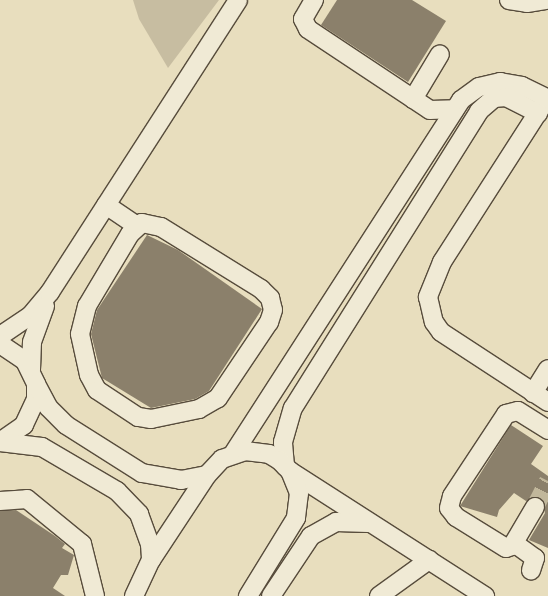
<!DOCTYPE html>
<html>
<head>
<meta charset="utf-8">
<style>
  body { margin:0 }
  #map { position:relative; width:548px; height:596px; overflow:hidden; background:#e8debe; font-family:Alegreya,serif }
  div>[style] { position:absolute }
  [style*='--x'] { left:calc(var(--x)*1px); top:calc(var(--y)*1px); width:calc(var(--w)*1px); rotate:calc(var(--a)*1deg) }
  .green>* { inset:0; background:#c7bda1 }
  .building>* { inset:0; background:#8b806b }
  .minor-tunnel>* { height:18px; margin-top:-9px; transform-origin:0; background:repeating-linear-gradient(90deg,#c1b79b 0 18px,transparent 0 27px) }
  .roads { filter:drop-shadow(1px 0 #574c3c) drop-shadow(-1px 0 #574c3c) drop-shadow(0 1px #574c3c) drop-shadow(0 -1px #574c3c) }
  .minor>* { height:18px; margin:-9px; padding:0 9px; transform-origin:9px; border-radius:9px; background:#f0ead5 }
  span { translate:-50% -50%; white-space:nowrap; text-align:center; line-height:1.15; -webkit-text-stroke:4px #f0ead5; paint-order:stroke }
</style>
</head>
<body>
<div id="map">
  <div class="green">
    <div style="clip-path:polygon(133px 0,219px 0,168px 68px,139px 19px)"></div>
  </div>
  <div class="building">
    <div style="clip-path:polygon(337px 0,412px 0,446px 21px,408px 82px,321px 25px)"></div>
    <div style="clip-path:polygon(147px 235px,178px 250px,262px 309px,209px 391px,195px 399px,151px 408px,102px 378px,91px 334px,97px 310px)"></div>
    <div style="clip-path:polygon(511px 425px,543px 446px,531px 464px,548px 476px,548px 548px,529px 540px,545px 513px,540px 498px,526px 501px,514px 493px,499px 510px,497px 517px,460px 506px)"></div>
    <div style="clip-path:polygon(16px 510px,55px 536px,65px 544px,62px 548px,74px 555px,68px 575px,61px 575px,53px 588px,65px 596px,0 596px,0 511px)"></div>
  </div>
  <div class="minor-tunnel">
    <div style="--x:535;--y:507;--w:29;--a:-63"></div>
  </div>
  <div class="roads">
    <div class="minor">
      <div style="--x:314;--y:0;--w:22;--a:120"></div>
      <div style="--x:303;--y:19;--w:11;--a:63"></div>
      <div style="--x:308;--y:29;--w:146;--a:33.6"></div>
      <div style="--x:430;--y:110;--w:25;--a:-2"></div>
      <div style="--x:509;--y:0;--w:18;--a:9"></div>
      <div style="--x:527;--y:3;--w:20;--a:-9"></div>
      <div style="--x:413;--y:99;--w:52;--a:-59"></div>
      <div style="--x:544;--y:103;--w:189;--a:122.7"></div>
      <div style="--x:442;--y:262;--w:38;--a:112"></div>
      <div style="--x:428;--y:297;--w:26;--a:77"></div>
      <div style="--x:434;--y:322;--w:12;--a:55"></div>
      <div style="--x:441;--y:332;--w:128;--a:33.2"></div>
      <div style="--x:106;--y:205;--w:37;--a:34"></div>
      <div style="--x:142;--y:223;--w:19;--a:12"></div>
      <div style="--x:161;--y:227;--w:118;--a:31.8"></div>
      <div style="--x:261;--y:289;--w:13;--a:45"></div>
      <div style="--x:270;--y:298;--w:12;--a:76"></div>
      <div style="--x:273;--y:310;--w:13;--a:108"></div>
      <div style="--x:269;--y:322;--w:92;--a:123.9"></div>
      <div style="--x:218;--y:398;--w:22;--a:150"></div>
      <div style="--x:199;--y:409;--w:49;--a:168.2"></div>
      <div style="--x:151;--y:419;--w:13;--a:-171"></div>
      <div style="--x:138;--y:417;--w:49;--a:-146.6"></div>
      <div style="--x:97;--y:390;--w:17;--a:-118"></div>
      <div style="--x:89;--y:375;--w:42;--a:-102.4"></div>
      <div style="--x:80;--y:334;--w:29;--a:-76"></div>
      <div style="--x:87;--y:306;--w:84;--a:-59.2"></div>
      <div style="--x:130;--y:234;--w:16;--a:-43"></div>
      <div style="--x:0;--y:336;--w:36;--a:-34"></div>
      <div style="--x:30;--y:316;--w:31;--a:-50"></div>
      <div style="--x:50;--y:292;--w:347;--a:-57.2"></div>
      <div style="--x:0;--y:344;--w:30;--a:34"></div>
      <div style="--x:25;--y:361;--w:25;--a:64"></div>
      <div style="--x:36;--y:384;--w:15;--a:90"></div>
      <div style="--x:36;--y:399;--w:29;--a:115"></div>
      <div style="--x:24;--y:425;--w:29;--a:145"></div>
      <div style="--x:31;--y:370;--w:28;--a:-88"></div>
      <div style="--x:32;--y:342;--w:38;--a:-70"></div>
      <div style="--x:36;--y:384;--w:26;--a:62"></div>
      <div style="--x:48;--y:407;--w:25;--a:45"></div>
      <div style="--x:66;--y:425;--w:90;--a:32.3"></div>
      <div style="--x:142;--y:473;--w:40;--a:10"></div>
      <div style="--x:181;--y:480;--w:26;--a:-11"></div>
      <div style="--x:533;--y:393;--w:28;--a:-58"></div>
      <div style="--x:0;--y:442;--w:42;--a:6.8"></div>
      <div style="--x:42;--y:447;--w:87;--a:30.4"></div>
      <div style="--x:117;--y:491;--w:32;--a:46"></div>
      <div style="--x:139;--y:514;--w:32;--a:70"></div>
      <div style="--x:150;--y:544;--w:16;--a:86"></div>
      <div style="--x:233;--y:454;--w:421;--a:-57.2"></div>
      <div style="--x:461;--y:100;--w:22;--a:-36"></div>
      <div style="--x:479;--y:87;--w:22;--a:-13"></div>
      <div style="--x:500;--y:82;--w:22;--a:10"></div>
      <div style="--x:522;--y:86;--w:28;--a:26"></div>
      <div style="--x:285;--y:466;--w:24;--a:-95"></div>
      <div style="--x:283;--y:442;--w:35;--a:-74"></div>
      <div style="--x:293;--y:408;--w:350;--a:-57.9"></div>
      <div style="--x:479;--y:111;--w:20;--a:-41"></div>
      <div style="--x:494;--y:98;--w:12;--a:-5"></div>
      <div style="--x:506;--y:97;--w:36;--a:27"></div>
      <div style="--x:290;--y:471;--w:232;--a:32.7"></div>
      <div style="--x:0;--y:501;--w:27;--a:-4"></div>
      <div style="--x:27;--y:499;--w:71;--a:39.3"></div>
      <div style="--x:82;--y:544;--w:54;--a:76"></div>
      <div style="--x:535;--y:507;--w:45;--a:120.5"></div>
      <div style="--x:512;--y:546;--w:6;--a:162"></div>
      <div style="--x:506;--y:548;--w:59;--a:-148.2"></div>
      <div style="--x:456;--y:517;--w:11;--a:-128"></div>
      <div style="--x:449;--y:508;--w:12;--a:-76"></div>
      <div style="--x:452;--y:496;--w:98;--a:-56.6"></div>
      <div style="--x:506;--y:414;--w:12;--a:-14"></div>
      <div style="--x:518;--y:411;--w:36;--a:32"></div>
      <div style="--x:514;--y:543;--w:26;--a:36"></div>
      <div style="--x:535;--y:558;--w:13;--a:108"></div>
      <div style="--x:134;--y:596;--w:40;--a:-65"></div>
      <div style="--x:151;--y:560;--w:102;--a:-56.6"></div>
      <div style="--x:207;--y:475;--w:22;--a:-47"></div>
      <div style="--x:222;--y:459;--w:24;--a:-19"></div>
      <div style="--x:245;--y:451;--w:24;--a:7"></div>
      <div style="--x:269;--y:454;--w:12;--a:31"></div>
      <div style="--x:279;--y:460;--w:16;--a:45"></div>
      <div style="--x:290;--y:471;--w:24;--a:68"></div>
      <div style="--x:299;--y:493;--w:25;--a:97"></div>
      <div style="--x:296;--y:518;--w:92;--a:121.6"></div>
      <div style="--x:271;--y:596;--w:72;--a:-56.3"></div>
      <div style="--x:311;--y:536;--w:29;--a:-29"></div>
      <div style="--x:336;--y:522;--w:32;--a:2"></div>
      <div style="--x:379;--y:596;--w:62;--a:-35.8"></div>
    </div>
  </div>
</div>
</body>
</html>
